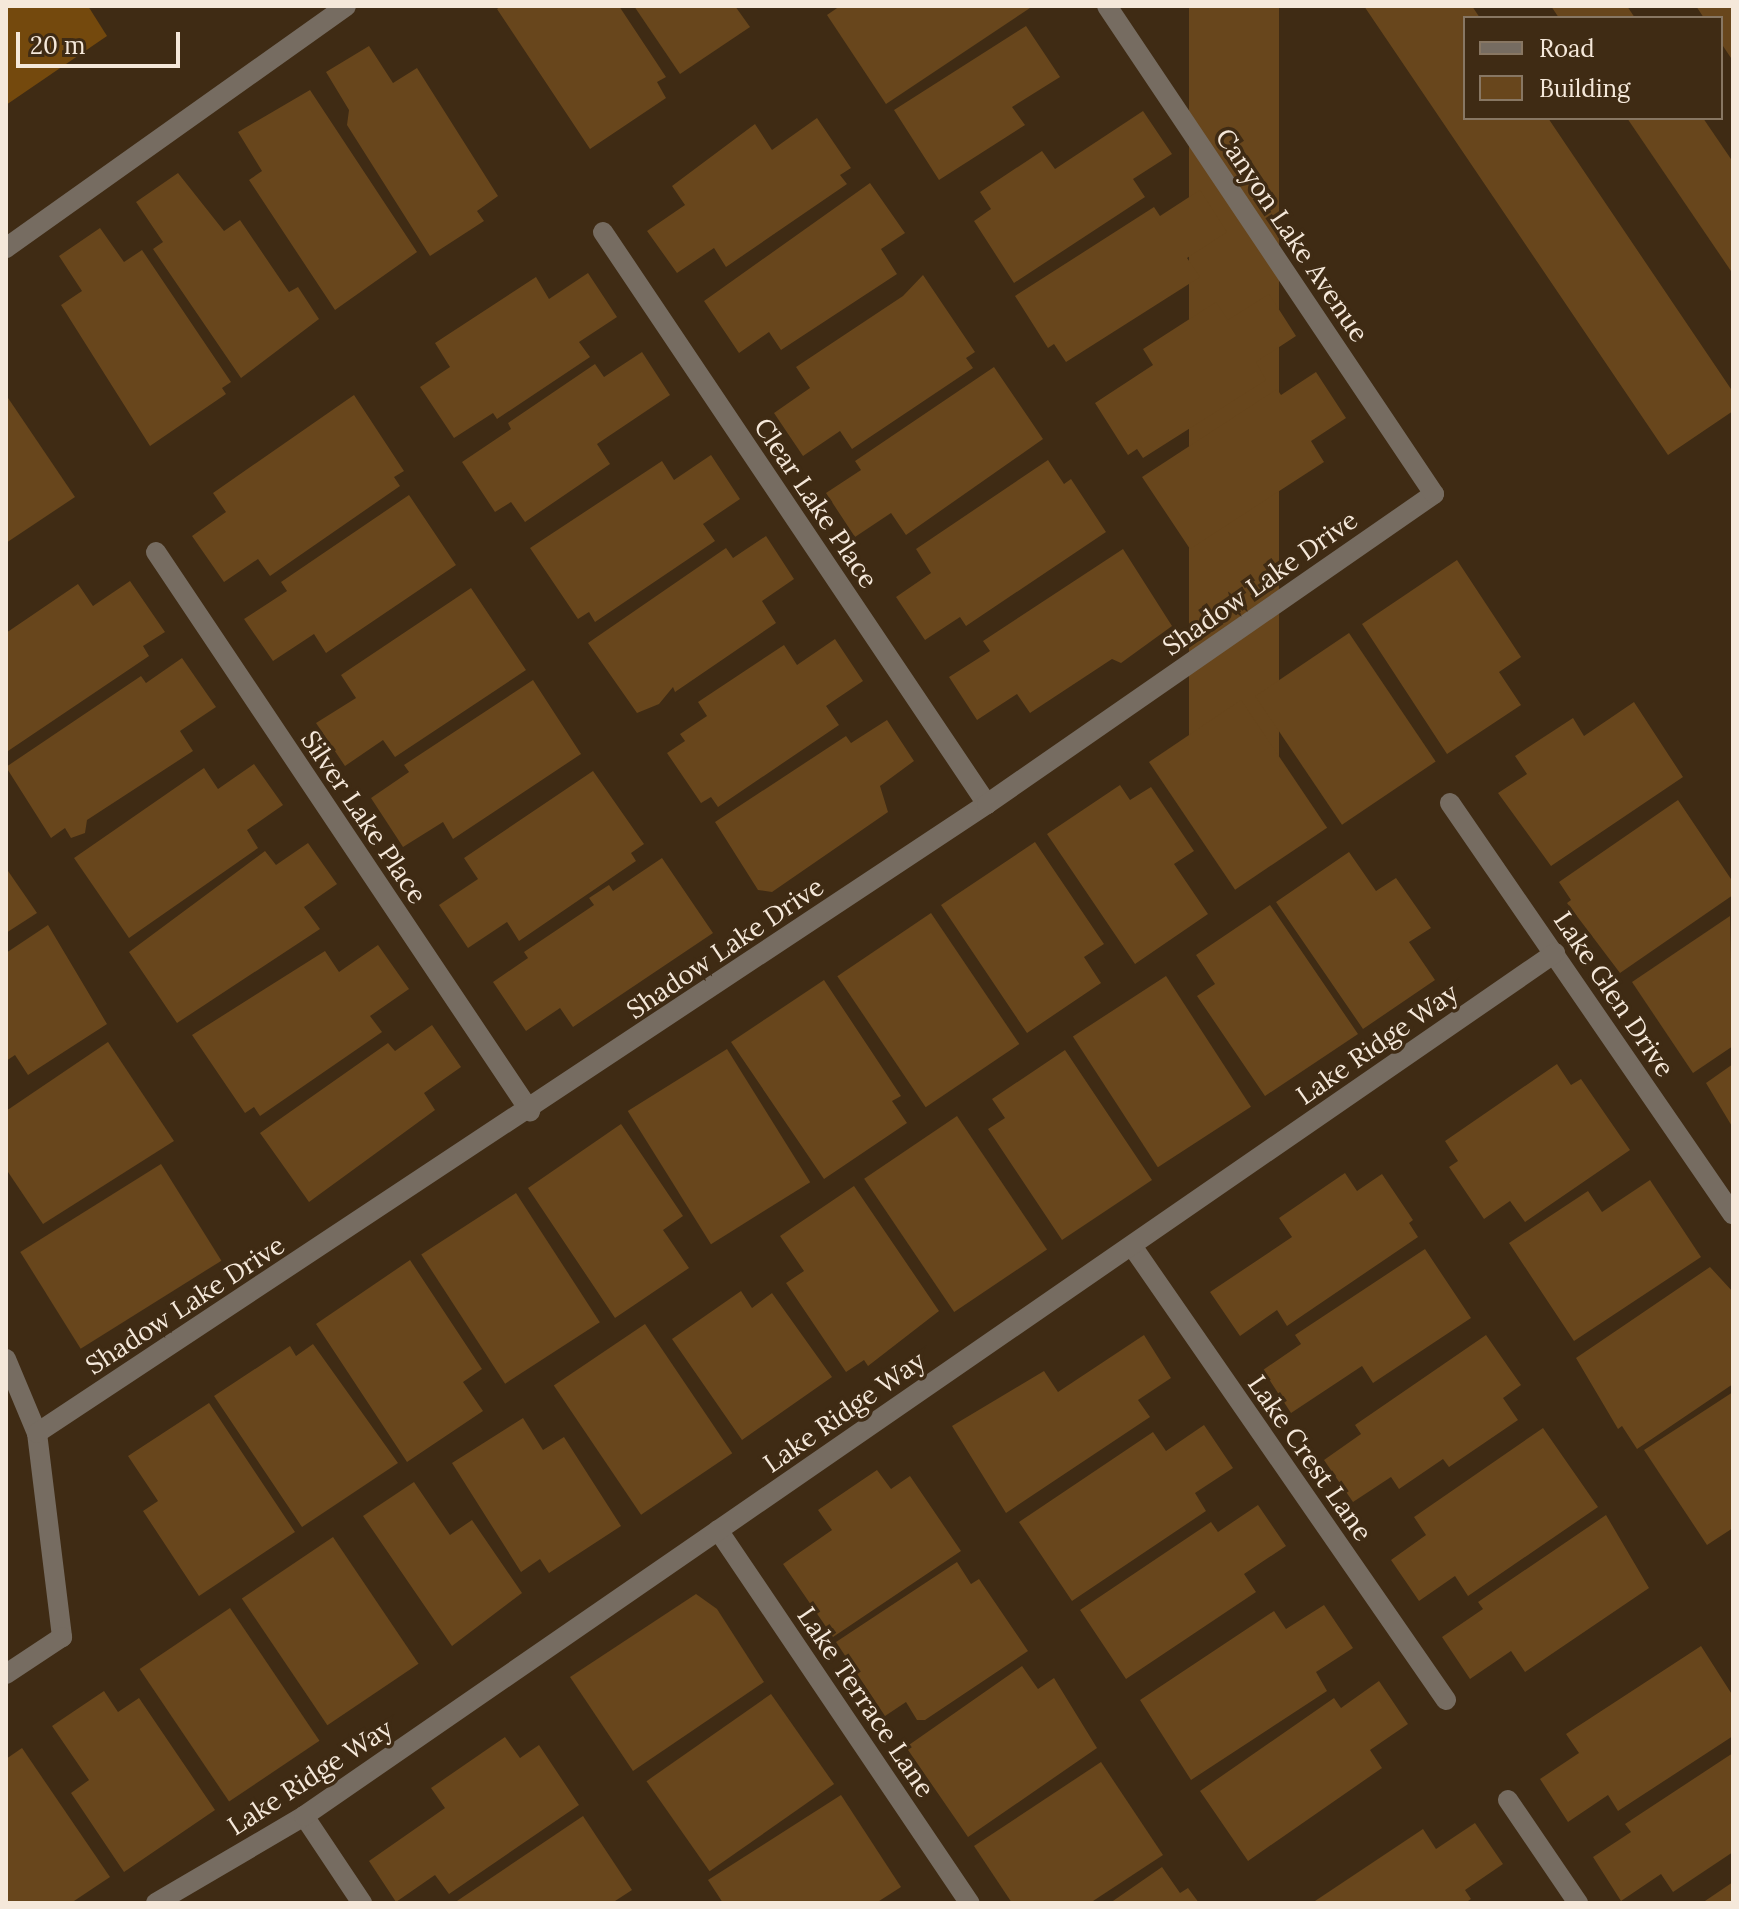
<!DOCTYPE html>
<html>
<head>
<meta charset="utf-8">
<style>
  body { margin:0 }
  #map { position:relative; width:1739px; height:1909px; overflow:hidden; background:#3f2b14; font-family:Lora,serif }
  div>[style] { position:absolute }
  [style*='--x'] { left:calc(var(--x)*1px); top:calc(var(--y)*1px); width:calc(var(--w)*1px); rotate:calc(var(--a)*1deg) }
  .green>* { inset:0; background:#74490d }
  .building>* { inset:0; background:#68461c; transform-origin:0 0 }
  .minor>* { height:20px; margin:-10px; padding:0 10px; transform-origin:10px; border-radius:10px; background:#766c61 }
  span { translate:-50% -50%; white-space:nowrap; text-align:center; line-height:1.15; -webkit-text-stroke:7px #3f2b14; paint-order:stroke }
  .street-label { font-size:26px; color:#f5e8da }
  .frame { position:absolute; inset:0; border:8px solid #f5e8da; pointer-events:none }
  .legend { position:absolute; left:1463px; top:16px; width:260px; height:104px; box-sizing:border-box; background:#3f2b14; border:2px solid #887763; margin:0; padding:10px 14px; list-style:none; font-size:24px; color:#f5e8da }
  .legend li { display:flex; align-items:center; gap:16px; height:40px }
  .legend b { width:40px; border:2px solid #887763 }
  .scale { position:absolute; left:16px; top:32px; width:164px; height:36px; box-sizing:border-box; border:4px solid #f5e8da; border-top:0; padding-left:10px; font-size:24px; line-height:28px; white-space:nowrap; color:#f5e8da; -webkit-text-stroke:6px #3f2b14; paint-order:stroke }
</style>
</head>
<body>
<div id="map">
  <div class="green">
    <div style="clip-path:polygon(6px 6px,88px 6px,107px 36px,6px 105px)"></div>
  </div>
  <div class="building">
    <div style="clip-path:polygon(501px 6px,619px 6px,666px 77px,657px 82px,666px 98px,590px 149px,497px 9px)"></div>
    <div style="clip-path:polygon(634px 6px,735px 6px,750px 27px,680px 74px)"></div>
    <div style="clip-path:polygon(840px 6px,1033px 6px,886px 104px,827px 15px)"></div>
    <div style="left:1189px;top:6px;width:90px;height:779px"></div>
    <div style="clip-path:polygon(1364px 6px,1472px 6px,1480px 18px,1465px 18px,1465px 118px,1548px 118px,1733px 392px,1733px 411px,1668px 455px)"></div>
    <div style="clip-path:polygon(1551px 6px,1627px 6px,1635px 18px,1559px 18px)"></div>
    <div style="clip-path:polygon(1696px 6px,1733px 6px,1733px 61px,1721px 43px,1721px 18px,1704px 18px)"></div>
    <div style="clip-path:polygon(1026px 26px,1060px 77px,1012px 107px,1025px 125px,939px 180px,894px 110px)"></div>
    <div style="clip-path:polygon(369px 46px,393px 83px,417px 68px,498px 196px,477px 211px,484px 221px,430px 256px,347px 125px,349px 110px,326px 72px)"></div>
    <div style="clip-path:polygon(310px 90px,417px 252px,335px 310px,249px 180px,262px 171px,238px 132px)"></div>
    <div style="clip-path:polygon(1143px 111px,1172px 154px,1133px 179px,1145px 197px,1014px 283px,974px 221px,991px 209px,980px 192px,1042px 151px,1055px 169px)"></div>
    <div style="clip-path:polygon(817px 118px,851px 168px,840px 175px,847px 184px,726px 267px,714px 248px,677px 273px,647px 231px,685px 205px,672px 186px,755px 124px,772px 150px)"></div>
    <div style="clip-path:polygon(1627px 118px,1703px 118px,1733px 162px,1733px 274px)"></div>
    <div style="clip-path:polygon(178px 173px,224px 231px,240px 220px,289px 292px,298px 287px,319px 319px,241px 378px,153px 249px,163px 242px,136px 202px)"></div>
    <div style="clip-path:polygon(870px 183px,905px 233px,881px 249px,897px 274px,781px 350px,769px 332px,739px 353px,704px 301px)"></div>
    <div style="clip-path:polygon(1200px 190px,1227px 232px,1187px 258px,1200px 277px,1066px 362px,1054px 344px,1048px 348px,1015px 296px,1154px 207px,1160px 216px)"></div>
    <div style="clip-path:polygon(100px 228px,124px 262px,142px 250px,231px 382px,222px 388px,226px 394px,150px 446px,61px 305px,82px 291px,59px 256px)"></div>
    <div style="clip-path:polygon(588px 273px,617px 317px,579px 342px,590px 357px,497px 419px,493px 413px,454px 438px,420px 387px,450px 367px,435px 343px,536px 277px,549px 299px)"></div>
    <div style="clip-path:polygon(923px 275px,975px 352px,966px 358px,973px 368px,852px 449px,840px 431px,803px 456px,774px 413px,810px 388px,796px 367px,903px 296px)"></div>
    <div style="clip-path:polygon(1269px 294px,1296px 336px,1256px 362px,1266px 380px,1143px 458px,1137px 449px,1128px 455px,1095px 403px,1153px 365px,1143px 349px,1216px 302px,1228px 320px)"></div>
    <div style="clip-path:polygon(642px 352px,670px 395px,597px 444px,610px 464px,525px 522px,511px 502px,495px 512px,462px 462px,511px 429px,508px 423px,595px 364px,604px 377px)"></div>
    <div style="clip-path:polygon(994px 367px,1043px 439px,906px 535px,891px 513px,855px 537px,826px 493px,861px 470px,855px 461px)"></div>
    <div style="clip-path:polygon(1316px 372px,1346px 418px,1311px 441px,1324px 462px,1190px 549px,1142px 477px,1277px 389px,1281px 395px)"></div>
    <div style="clip-path:polygon(6px 395px,75px 497px,6px 543px)"></div>
    <div style="clip-path:polygon(354px 395px,404px 471px,394px 477px,400px 486px,270px 576px,258px 559px,224px 582px,192px 536px,226px 512px,213px 493px)"></div>
    <div style="clip-path:polygon(711px 455px,740px 499px,703px 524px,715px 541px,595px 622px,589px 612px,578px 619px,530px 548px,662px 461px,674px 480px)"></div>
    <div style="clip-path:polygon(1048px 460px,1064px 484px,1071px 479px,1106px 532px,966px 626px,960px 617px,925px 640px,896px 597px,931px 573px,916px 549px)"></div>
    <div style="clip-path:polygon(409px 495px,456px 565px,326px 653px,314px 634px,273px 661px,244px 619px,287px 591px,281px 582px)"></div>
    <div style="clip-path:polygon(766px 536px,794px 579px,762px 601px,776px 623px,675px 692px,673px 687px,659px 704px,637px 713px,588px 643px,726px 548px,733px 558px)"></div>
    <div style="clip-path:polygon(1123px 549px,1172px 626px,1121px 663px,1112px 659px,1030px 713px,1017px 694px,977px 720px,949px 677px,990px 651px,983px 641px)"></div>
    <div style="clip-path:polygon(1457px 560px,1521px 657px,1499px 672px,1521px 705px,1447px 754px,1362px 624px)"></div>
    <div style="clip-path:polygon(130px 581px,165px 632px,143px 646px,149px 656px,8px 751px,6px 633px,78px 584px,93px 606px)"></div>
    <div style="clip-path:polygon(471px 588px,526px 670px,395px 757px,383px 740px,345px 766px,316px 723px,356px 698px,341px 675px)"></div>
    <div style="left:1349px;top:633px;width:155px;height:113px;rotate:56deg"></div>
    <div style="clip-path:polygon(835px 639px,863px 681px,826px 706px,839px 725px,718px 807px,711px 797px,701px 803px,667px 753px,685px 741px,680px 734px,707px 716px,698px 702px,784px 645px,797px 665px)"></div>
    <div style="clip-path:polygon(182px 658px,216px 707px,180px 731px,193px 751px,87px 820px,85px 833px,71px 838px,65px 828px,51px 838px,6px 767px,141px 676px,146px 683px)"></div>
    <div style="clip-path:polygon(533px 680px,581px 754px,453px 839px,443px 822px,403px 847px,371px 798px,409px 772px,404px 765px)"></div>
    <div style="left:1241px;top:700px;width:154px;height:111px;rotate:56deg"></div>
    <div style="clip-path:polygon(1634px 702px,1683px 777px,1551px 866px,1498px 793px,1527px 774px,1515px 756px,1573px 718px,1584px 736px)"></div>
    <div style="clip-path:polygon(887px 720px,914px 761px,880px 786px,888px 812px,772px 892px,758px 890px,715px 822px,846px 736px,851px 743px)"></div>
    <div style="clip-path:polygon(254px 764px,283px 805px,247px 830px,258px 848px,129px 938px,74px 858px,204px 768px,218px 789px)"></div>
    <div style="clip-path:polygon(593px 771px,644px 844px,631px 853px,636px 861px,519px 941px,507px 922px,468px 948px,439px 905px,478px 879px,464px 858px)"></div>
    <div style="clip-path:polygon(1120px 785px,1130px 800px,1151px 787px,1194px 851px,1174px 864px,1208px 914px,1135px 964px,1047px 834px)"></div>
    <div style="clip-path:polygon(1678px 800px,1733px 882px,1733px 895px,1620px 973px,1567px 903px,1571px 900px,1559px 882px)"></div>
    <div style="clip-path:polygon(1035px 842px,1104px 944px,1084px 957px,1101px 983px,1027px 1033px,941px 905px)"></div>
    <div style="clip-path:polygon(308px 843px,337px 884px,304px 907px,320px 929px,177px 1023px,129px 952px,265px 851px,276px 865px)"></div>
    <div style="clip-path:polygon(1349px 852px,1376px 891px,1396px 878px,1431px 928px,1409px 942px,1435px 980px,1363px 1029px,1276px 902px)"></div>
    <div style="clip-path:polygon(662px 858px,713px 933px,573px 1027px,560px 1008px,526px 1031px,493px 982px,528px 958px,524px 952px,594px 905px,589px 898px,609px 885px,613px 891px)"></div>
    <div style="clip-path:polygon(6px 868px,37px 913px,6px 933px)"></div>
    <div style="clip-path:polygon(1270px 905px,1358px 1034px,1265px 1096px,1197px 996px,1215px 984px,1196px 955px)"></div>
    <div style="left:931px;top:913px;width:158px;height:113px;rotate:56deg"></div>
    <div style="clip-path:polygon(1730px 916px,1733px 1046px,1693px 1073px,1632px 982px)"></div>
    <div style="clip-path:polygon(48px 925px,107px 1024px,28px 1075px,15px 1055px,6px 1061px,6px 953px)"></div>
    <div style="clip-path:polygon(378px 945px,409px 989px,370px 1016px,382px 1032px,260px 1116px,254px 1107px,245px 1113px,192px 1035px,325px 951px,339px 972px)"></div>
    <div style="left:1166px;top:976px;width:156px;height:111px;rotate:57deg"></div>
    <div style="clip-path:polygon(824px 980px,901px 1096px,892px 1101px,907px 1123px,824px 1179px,731px 1042px)"></div>
    <div style="clip-path:polygon(432px 1025px,461px 1067px,424px 1093px,435px 1110px,309px 1202px,260px 1133px,388px 1043px,395px 1051px)"></div>
    <div style="clip-path:polygon(108px 1042px,174px 1141px,43px 1224px,6px 1169px,6px 1111px)"></div>
    <div style="left:727px;top:1049px;width:157px;height:117px;rotate:58deg"></div>
    <div style="clip-path:polygon(1065px 1050px,1152px 1180px,1062px 1240px,988px 1129px,1005px 1118px,992px 1099px)"></div>
    <div style="clip-path:polygon(1557px 1064px,1571px 1085px,1581px 1079px,1630px 1150px,1525px 1222px,1510px 1201px,1484px 1219px,1449px 1167px,1458px 1161px,1445px 1141px)"></div>
    <div style="clip-path:polygon(1733px 1064px,1733px 1128px,1706px 1083px)"></div>
    <div style="left:957px;top:1116px;width:161px;height:112px;rotate:56deg"></div>
    <div style="clip-path:polygon(621px 1124px,683px 1216px,663px 1230px,689px 1268px,615px 1318px,528px 1188px)"></div>
    <div style="left:161px;top:1164px;width:114px;height:166px;rotate:58deg"></div>
    <div style="clip-path:polygon(1345px 1173px,1357px 1191px,1382px 1174px,1413px 1220px,1409px 1223px,1418px 1237px,1287px 1326px,1277px 1310px,1240px 1336px,1210px 1292px,1292px 1237px,1279px 1218px)"></div>
    <div style="clip-path:polygon(1650px 1180px,1701px 1257px,1574px 1341px,1509px 1243px,1588px 1191px,1602px 1212px)"></div>
    <div style="clip-path:polygon(854px 1186px,939px 1311px,868px 1366px,864px 1360px,846px 1372px,786px 1283px,804px 1271px,780px 1236px)"></div>
    <div style="left:516px;top:1193px;width:154px;height:113px;rotate:57deg"></div>
    <div style="clip-path:polygon(1425px 1249px,1471px 1318px,1373px 1383px,1362px 1366px,1291px 1413px,1263px 1370px,1301px 1344px,1295px 1335px)"></div>
    <div style="clip-path:polygon(410px 1260px,482px 1369px,463px 1382px,483px 1411px,407px 1462px,316px 1324px)"></div>
    <div style="clip-path:polygon(1710px 1267px,1733px 1292px,1733px 1384px,1637px 1449px,1622px 1426px,1618px 1429px,1576px 1358px)"></div>
    <div style="clip-path:polygon(741px 1291px,752px 1308px,772px 1293px,832px 1377px,742px 1440px,672px 1339px)"></div>
    <div style="left:645px;top:1324px;width:156px;height:110px;rotate:56deg"></div>
    <div style="clip-path:polygon(1144px 1335px,1171px 1378px,1138px 1400px,1150px 1417px,1006px 1513px,952px 1426px,1044px 1371px,1058px 1392px)"></div>
    <div style="clip-path:polygon(1486px 1335px,1521px 1385px,1503px 1398px,1518px 1420px,1449px 1467px,1443px 1459px,1399px 1489px,1391px 1477px,1353px 1502px,1324px 1460px,1361px 1434px,1355px 1425px)"></div>
    <div style="clip-path:polygon(313px 1344px,398px 1463px,302px 1527px,214px 1396px,290px 1346px,296px 1356px)"></div>
    <div style="clip-path:polygon(1733px 1392px,1733px 1528px,1707px 1545px,1644px 1450px)"></div>
    <div style="clip-path:polygon(209px 1403px,295px 1532px,199px 1596px,143px 1511px,158px 1501px,128px 1456px)"></div>
    <div style="clip-path:polygon(523px 1418px,543px 1450px,564px 1437px,621px 1526px,549px 1573px,540px 1559px,521px 1572px,452px 1463px)"></div>
    <div style="clip-path:polygon(1204px 1425px,1233px 1468px,1195px 1493px,1206px 1511px,1072px 1601px,1019px 1522px,1153px 1432px,1166px 1451px)"></div>
    <div style="clip-path:polygon(1543px 1428px,1598px 1507px,1468px 1596px,1455px 1576px,1419px 1601px,1391px 1560px,1426px 1535px,1414px 1517px)"></div>
    <div style="clip-path:polygon(877px 1470px,891px 1489px,910px 1476px,961px 1551px,833px 1637px,783px 1564px,832px 1530px,818px 1510px)"></div>
    <div style="clip-path:polygon(414px 1482px,450px 1535px,472px 1520px,522px 1593px,452px 1646px,363px 1516px)"></div>
    <div style="clip-path:polygon(1258px 1505px,1286px 1546px,1244px 1574px,1256px 1592px,1126px 1679px,1080px 1610px,1211px 1522px,1218px 1532px)"></div>
    <div style="clip-path:polygon(1606px 1515px,1649px 1588px,1525px 1672px,1511px 1651px,1470px 1679px,1442px 1637px,1483px 1609px,1478px 1602px)"></div>
    <div style="left:333px;top:1537px;width:153px;height:110px;rotate:56deg"></div>
    <div style="clip-path:polygon(957px 1562px,971px 1584px,979px 1579px,1028px 1651px,925px 1720px,917px 1720px,906px 1702px,885px 1716px,836px 1642px)"></div>
    <div style="clip-path:polygon(696px 1594px,717px 1609px,764px 1682px,633px 1771px,570px 1677px)"></div>
    <div style="clip-path:polygon(1324px 1605px,1353px 1648px,1316px 1672px,1327px 1691px,1191px 1780px,1140px 1700px,1274px 1611px,1286px 1629px)"></div>
    <div style="left:230px;top:1608px;width:160px;height:109px;rotate:56deg"></div>
    <div style="clip-path:polygon(1701px 1646px,1733px 1696px,1733px 1736px,1618px 1811px,1608px 1795px,1568px 1822px,1540px 1779px,1579px 1753px,1566px 1734px)"></div>
    <div style="clip-path:polygon(1022px 1666px,1038px 1689px,1054px 1678px,1097px 1748px,968px 1837px,906px 1747px)"></div>
    <div style="clip-path:polygon(1379px 1681px,1408px 1724px,1370px 1750px,1382px 1768px,1248px 1861px,1200px 1791px,1334px 1698px,1341px 1708px)"></div>
    <div style="clip-path:polygon(104px 1691px,118px 1712px,139px 1698px,215px 1810px,124px 1872px,71px 1793px,89px 1780px,52px 1726px)"></div>
    <div style="left:771px;top:1694px;width:110px;height:152px;rotate:55deg"></div>
    <div style="clip-path:polygon(505px 1737px,520px 1758px,539px 1745px,579px 1805px,449px 1894px,435px 1875px,396px 1902px,369px 1861px,445px 1808px,431px 1788px)"></div>
    <div style="clip-path:polygon(22px 1748px,110px 1877px,71px 1903px,6px 1903px,6px 1759px)"></div>
    <div style="clip-path:polygon(1733px 1753px,1733px 1852px,1673px 1892px,1661px 1874px,1621px 1901px,1593px 1857px,1631px 1832px,1625px 1824px)"></div>
    <div style="clip-path:polygon(1101px 1762px,1163px 1855px,1090px 1903px,1012px 1903px,974px 1846px)"></div>
    <div style="clip-path:polygon(841px 1795px,901px 1887px,876px 1903px,723px 1903px,708px 1880px)"></div>
    <div style="clip-path:polygon(583px 1816px,632px 1890px,612px 1903px,454px 1903px)"></div>
    <div style="clip-path:polygon(1475px 1823px,1503px 1864px,1465px 1890px,1471px 1899px,1465px 1903px,1312px 1903px,1423px 1829px,1436px 1849px)"></div>
    <div style="clip-path:polygon(1162px 1867px,1180px 1893px,1188px 1888px,1199px 1903px,1110px 1903px)"></div>
    <div style="clip-path:polygon(1733px 1882px,1733px 1903px,1702px 1903px)"></div>
  </div>
  <div class="minor">
    <div style="--x:603;--y:232;--w:689;--a:56.13"></div>
    <div style="--x:6;--y:248;--w:417;--a:-35.4"></div>
    <div style="--x:156;--y:552;--w:673;--a:56.22"></div>
    <div style="--x:1450;--y:803;--w:499;--a:55.5"></div>
    <div style="--x:1132;--y:1246;--w:552;--a:55.33"></div>
    <div style="--x:6;--y:1359;--w:80;--a:67.3"></div>
    <div style="--x:37;--y:1433;--w:206;--a:83"></div>
    <div style="--x:62;--y:1637;--w:67;--a:146.5"></div>
    <div style="--x:37;--y:1433;--w:1139;--a:-33.51"></div>
    <div style="--x:987;--y:804;--w:544;--a:-34.74"></div>
    <div style="--x:1434;--y:494;--w:587;--a:-123.83"></div>
    <div style="--x:718;--y:1530;--w:450;--a:56"></div>
    <div style="--x:1508;--y:1800;--w:125;--a:55.8"></div>
    <div style="--x:304;--y:1816;--w:105;--a:56.3"></div>
    <div style="--x:156;--y:1903;--w:172;--a:-30.4"></div>
    <div style="--x:304;--y:1816;--w:1520;--a:-34.6"></div>
  </div>
  <div class="street-label">
    <span style="left:1292px;top:235px;rotate:56deg">Canyon Lake Avenue</span>
    <span style="left:816px;top:503px;rotate:56deg">Clear Lake Place</span>
    <span style="left:1260px;top:583px;rotate:-35deg">Shadow Lake Drive</span>
    <span style="left:364px;top:817px;rotate:56deg">Silver Lake Place</span>
    <span style="left:725px;top:948px;rotate:-34deg">Shadow Lake Drive</span>
    <span style="left:1614px;top:994px;rotate:56deg">Lake Glen Drive</span>
    <span style="left:1377px;top:1044px;rotate:-35deg">Lake Ridge Way</span>
    <span style="left:185px;top:1305px;rotate:-33deg">Shadow Lake Drive</span>
    <span style="left:844px;top:1412px;rotate:-35deg">Lake Ridge Way</span>
    <span style="left:1310px;top:1458px;rotate:55deg">Lake Crest Lane</span>
    <span style="left:866px;top:1702px;rotate:56deg">Lake Terrace Lane</span>
    <span style="left:310px;top:1777px;rotate:-33deg">Lake Ridge Way</span>
  </div>
  <div class="frame"></div>
  <ul class="legend">
  <li><b style="height:10px;background:#766c61"></b>Road</li>
  <li><b style="height:22px;background:#68461c"></b>Building</li>
  </ul>
  <div class="scale">20 m</div>
</div>
</body>
</html>
